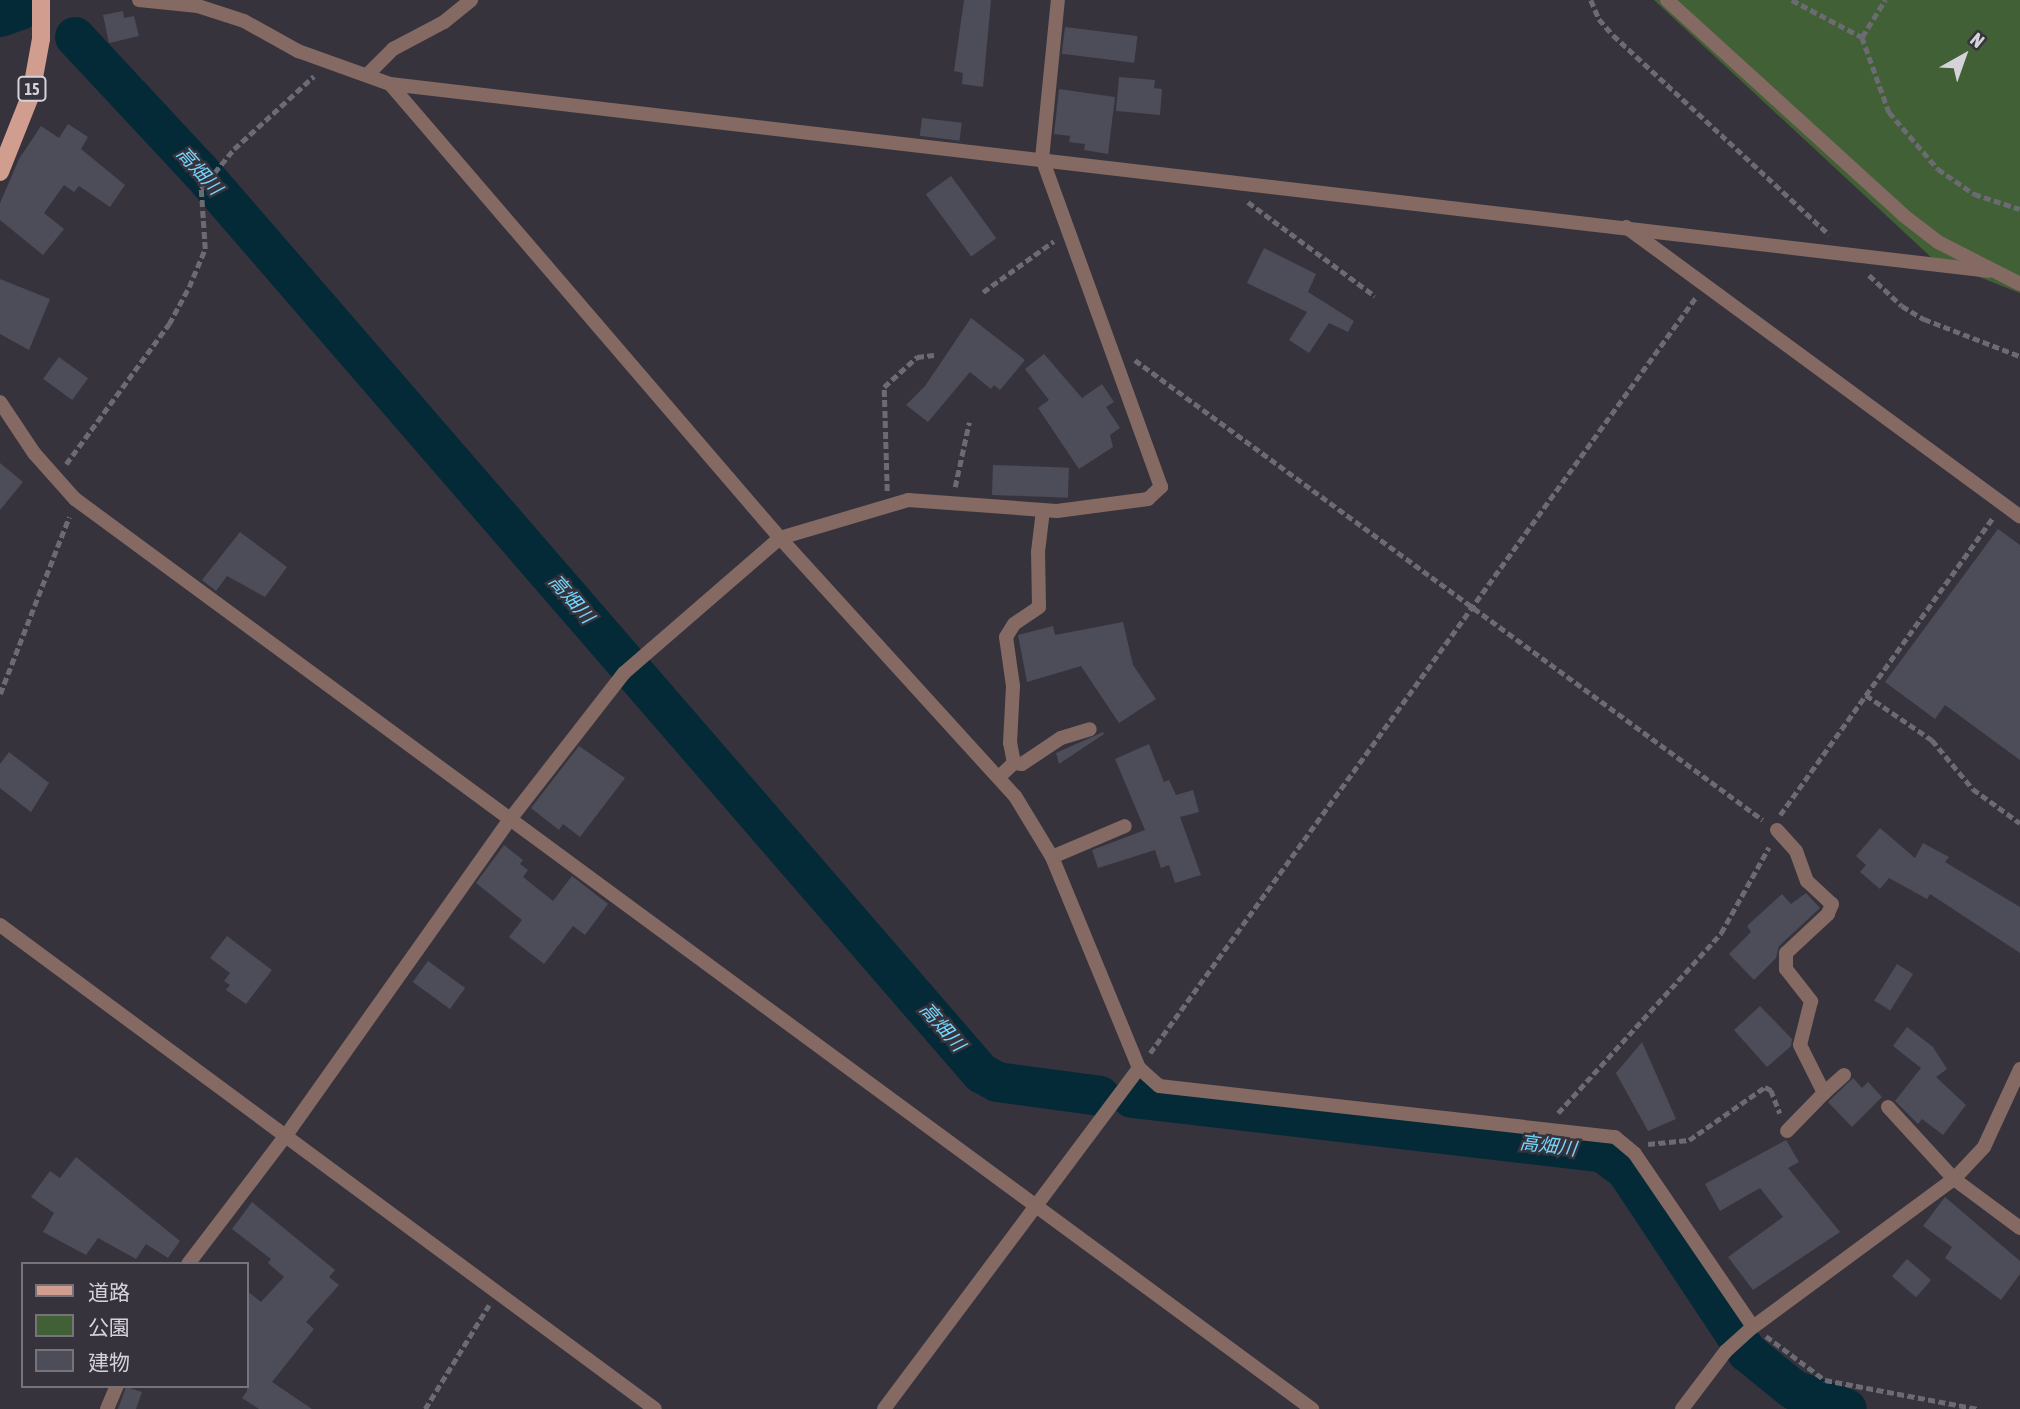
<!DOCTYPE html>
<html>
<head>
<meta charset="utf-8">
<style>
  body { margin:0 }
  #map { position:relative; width:2020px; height:1409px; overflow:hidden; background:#36333d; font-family:"Asap Condensed","Noto Sans JP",sans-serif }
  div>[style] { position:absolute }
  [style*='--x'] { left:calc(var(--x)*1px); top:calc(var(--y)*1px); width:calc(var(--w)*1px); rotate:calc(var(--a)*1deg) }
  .green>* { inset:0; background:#416035 }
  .river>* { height:40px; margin:-20px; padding:0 20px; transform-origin:20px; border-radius:20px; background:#052a37 }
  .building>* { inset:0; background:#4c4d58; transform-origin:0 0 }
  .path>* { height:4.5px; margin-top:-2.25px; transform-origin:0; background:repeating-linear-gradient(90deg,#6c6a72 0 7px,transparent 0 10.5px) }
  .minor>* { height:14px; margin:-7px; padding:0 7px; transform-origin:7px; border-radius:7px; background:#846a63 }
  .primary>* { height:18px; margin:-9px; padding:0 9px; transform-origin:9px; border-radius:9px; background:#d19d8f }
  span { translate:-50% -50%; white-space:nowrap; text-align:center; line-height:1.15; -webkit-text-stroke:5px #36333d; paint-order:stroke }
  .shield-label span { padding:2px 5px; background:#36333d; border:2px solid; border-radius:5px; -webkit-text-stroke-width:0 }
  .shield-label { font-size:16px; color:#d5d3d9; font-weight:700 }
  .water-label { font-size:19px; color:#73d7fd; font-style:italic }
  .legend { position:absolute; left:21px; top:1262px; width:228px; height:126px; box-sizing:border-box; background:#36333d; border:2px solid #76737b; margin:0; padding:9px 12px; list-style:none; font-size:21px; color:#d5d3d9 }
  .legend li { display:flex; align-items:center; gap:14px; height:35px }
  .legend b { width:35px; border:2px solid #76737b }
  .north { position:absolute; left:1929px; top:21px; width:70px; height:70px; -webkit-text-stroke:5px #36333d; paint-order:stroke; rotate:40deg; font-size:19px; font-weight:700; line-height:28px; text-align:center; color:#d5d3d9 }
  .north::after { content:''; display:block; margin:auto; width:24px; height:32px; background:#d5d3d9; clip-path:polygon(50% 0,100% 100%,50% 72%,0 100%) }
</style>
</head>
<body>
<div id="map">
  <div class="green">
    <div style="clip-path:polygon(1654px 0,2020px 0,2020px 293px,1933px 259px)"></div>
  </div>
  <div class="river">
    <div style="--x:0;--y:17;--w:21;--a:-19"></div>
    <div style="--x:75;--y:37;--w:185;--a:47"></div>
    <div style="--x:201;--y:172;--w:1192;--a:49.12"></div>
    <div style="--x:981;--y:1073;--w:18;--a:29"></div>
    <div style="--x:997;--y:1082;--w:104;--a:7.7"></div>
    <div style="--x:1132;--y:1098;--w:473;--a:6.6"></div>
    <div style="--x:1602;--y:1152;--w:30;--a:37"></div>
    <div style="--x:1626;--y:1170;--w:219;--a:56.4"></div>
    <div style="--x:1747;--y:1352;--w:60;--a:39"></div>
    <div style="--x:1794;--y:1390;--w:56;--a:19.7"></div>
  </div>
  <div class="building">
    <div style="clip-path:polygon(964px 0,991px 0,983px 87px,962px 84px,963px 73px,954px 71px)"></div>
    <div style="clip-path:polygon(123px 11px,124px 18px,134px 16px,139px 36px,109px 43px,103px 15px)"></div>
    <div style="left:1065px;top:27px;width:73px;height:27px;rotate:7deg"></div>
    <div style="clip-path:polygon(1119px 77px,1155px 80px,1154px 88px,1162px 89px,1160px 115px,1116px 111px)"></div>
    <div style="clip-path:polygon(1059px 89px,1115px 97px,1108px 154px,1084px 150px,1085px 144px,1069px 142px,1070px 136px,1054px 134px)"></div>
    <div style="left:922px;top:118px;width:40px;height:18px;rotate:7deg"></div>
    <div style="clip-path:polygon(68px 124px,88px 137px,81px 149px,125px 185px,110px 207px,79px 186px,74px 192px,64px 185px,44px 213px,64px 229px,43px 255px,0 220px,0 203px,19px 159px,41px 126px,59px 138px)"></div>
    <div style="left:951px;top:176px;width:77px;height:31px;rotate:54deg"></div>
    <div style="clip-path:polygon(1264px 248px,1316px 274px,1308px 292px,1354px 321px,1348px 332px,1329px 323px,1309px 353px,1289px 340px,1307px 312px,1247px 283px)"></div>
    <div style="clip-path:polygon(0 279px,50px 299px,29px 350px,0 334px)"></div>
    <div style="clip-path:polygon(971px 318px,1025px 360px,1000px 390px,994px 385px,991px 389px,970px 372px,928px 422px,906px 405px,925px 386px)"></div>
    <div style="clip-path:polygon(1044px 354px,1082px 398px,1102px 384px,1114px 402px,1106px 407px,1120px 428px,1110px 435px,1113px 447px,1079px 469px,1038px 408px,1049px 400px,1025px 369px)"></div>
    <div style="left:59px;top:357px;width:36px;height:27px;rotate:36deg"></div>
    <div style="clip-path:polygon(0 463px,23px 482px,0 510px)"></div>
    <div style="left:993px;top:465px;width:76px;height:30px;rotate:2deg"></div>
    <div style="clip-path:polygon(1998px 529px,2020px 545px,2020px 760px,1945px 705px,1935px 719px,1885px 682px)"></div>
    <div style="clip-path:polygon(240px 532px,287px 567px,265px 597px,227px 576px,216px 591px,202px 580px)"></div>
    <div style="clip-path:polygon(1123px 622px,1133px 665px,1156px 699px,1119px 723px,1081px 666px,1027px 682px,1018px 635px,1053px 626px,1055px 635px)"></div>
    <div style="clip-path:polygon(1103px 732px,1104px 734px,1059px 764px,1056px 753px)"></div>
    <div style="clip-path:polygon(1149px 744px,1164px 782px,1169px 780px,1176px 795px,1193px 790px,1199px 812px,1180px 817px,1201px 875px,1175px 883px,1169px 865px,1161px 868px,1155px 850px,1098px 868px,1092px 850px,1145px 830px,1115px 759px)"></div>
    <div style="clip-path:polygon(579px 746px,625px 778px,580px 837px,563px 824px,559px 830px,531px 808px)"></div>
    <div style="clip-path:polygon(9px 752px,49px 783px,31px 812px,0 788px,0 764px)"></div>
    <div style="clip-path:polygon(1880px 828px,1915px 858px,1923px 843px,1949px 857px,1945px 862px,2020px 907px,2020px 953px,1930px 894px,1927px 899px,1889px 878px,1880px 889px,1860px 872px,1866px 865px,1856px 856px)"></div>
    <div style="clip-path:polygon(504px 845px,523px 860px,520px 864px,528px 870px,523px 877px,553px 901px,572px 876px,608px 904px,585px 935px,573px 926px,544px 964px,509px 937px,522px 920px,476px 883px)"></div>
    <div style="clip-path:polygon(1806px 893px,1820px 908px,1779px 946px,1776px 958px,1754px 980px,1729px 954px,1751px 932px,1747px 926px,1782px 894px,1791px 904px)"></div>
    <div style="clip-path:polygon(227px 936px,272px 970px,246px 1004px,226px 990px,230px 985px,224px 981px,230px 973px,210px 958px)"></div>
    <div style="left:428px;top:961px;width:46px;height:26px;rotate:36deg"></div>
    <div style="left:1897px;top:964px;width:19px;height:43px;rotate:32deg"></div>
    <div style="clip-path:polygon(1760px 1006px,1792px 1039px,1791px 1046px,1767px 1067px,1734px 1030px)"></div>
    <div style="clip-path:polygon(1907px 1027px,1933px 1047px,1947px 1069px,1936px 1077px,1966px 1105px,1943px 1135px,1922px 1119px,1918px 1124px,1895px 1101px,1921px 1068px,1893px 1046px)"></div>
    <div style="clip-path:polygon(1642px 1042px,1676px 1119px,1648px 1131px,1616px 1073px)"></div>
    <div style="clip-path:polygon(1853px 1078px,1862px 1088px,1868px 1082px,1882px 1097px,1852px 1127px,1828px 1102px)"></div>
    <div style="clip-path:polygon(1786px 1140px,1799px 1162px,1788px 1168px,1840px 1232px,1753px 1290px,1728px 1257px,1783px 1217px,1760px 1188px,1720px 1211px,1705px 1184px)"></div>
    <div style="clip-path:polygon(76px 1157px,180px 1241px,168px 1258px,146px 1244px,136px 1259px,98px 1238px,86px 1255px,43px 1232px,54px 1213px,31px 1197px,50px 1171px,60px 1178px)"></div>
    <div style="clip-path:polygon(1945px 1197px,2020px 1261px,2020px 1274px,2001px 1300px,1945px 1258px,1952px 1247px,1923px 1226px)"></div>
    <div style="clip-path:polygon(252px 1202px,335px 1270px,329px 1277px,339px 1285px,306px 1322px,314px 1329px,272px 1382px,312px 1409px,259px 1409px,242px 1398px,247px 1391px,247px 1291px,261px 1302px,284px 1277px,268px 1263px,271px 1259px,232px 1229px)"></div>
    <div style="left:1907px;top:1259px;width:32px;height:23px;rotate:41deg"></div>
    <div style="clip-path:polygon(126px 1387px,142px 1392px,136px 1409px,118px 1409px)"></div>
  </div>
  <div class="path">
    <div style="--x:1591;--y:0;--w:21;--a:67"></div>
    <div style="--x:1599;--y:19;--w:21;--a:49"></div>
    <div style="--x:1613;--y:35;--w:294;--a:42.7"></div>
    <div style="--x:1792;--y:0;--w:79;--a:27.9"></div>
    <div style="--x:1862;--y:37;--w:80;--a:70.2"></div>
    <div style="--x:1889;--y:112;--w:75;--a:49.3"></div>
    <div style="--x:1938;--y:169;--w:44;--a:34.8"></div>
    <div style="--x:1974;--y:194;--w:48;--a:18.1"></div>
    <div style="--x:1862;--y:37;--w:44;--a:-58.1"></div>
    <div style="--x:1248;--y:202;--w:158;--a:36.5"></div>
    <div style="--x:1869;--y:275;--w:45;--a:43.2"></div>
    <div style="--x:1902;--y:306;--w:26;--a:31"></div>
    <div style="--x:1924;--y:319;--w:103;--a:21.1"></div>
    <div style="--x:983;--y:292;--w:87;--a:-35.7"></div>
    <div style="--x:1135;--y:360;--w:778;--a:36.22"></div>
    <div style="--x:66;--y:464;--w:174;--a:-53.7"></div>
    <div style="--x:169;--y:324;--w:42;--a:-61.6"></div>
    <div style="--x:189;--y:287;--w:41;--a:-67.2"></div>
    <div style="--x:205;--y:249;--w:60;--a:-93.8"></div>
    <div style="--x:201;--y:189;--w:52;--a:-50.5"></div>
    <div style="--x:234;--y:149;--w:108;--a:-42.4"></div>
    <div style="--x:955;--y:487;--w:66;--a:-77.7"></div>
    <div style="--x:887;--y:491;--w:104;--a:-91.7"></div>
    <div style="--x:884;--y:387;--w:45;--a:-42.3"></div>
    <div style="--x:917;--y:357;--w:17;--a:-7"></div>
    <div style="--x:0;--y:694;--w:190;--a:-68.7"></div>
    <div style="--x:1866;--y:695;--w:80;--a:34.3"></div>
    <div style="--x:1932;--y:740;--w:64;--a:50.1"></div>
    <div style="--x:1973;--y:789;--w:58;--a:35.9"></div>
    <div style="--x:1780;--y:815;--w:366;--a:-54.4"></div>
    <div style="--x:1150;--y:1053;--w:933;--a:-54.16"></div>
    <div style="--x:1558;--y:1113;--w:243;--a:-47.8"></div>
    <div style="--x:1721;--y:933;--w:98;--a:-60.8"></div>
    <div style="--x:1648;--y:1144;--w:41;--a:-5.6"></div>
    <div style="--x:1689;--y:1140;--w:93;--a:-34.9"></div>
    <div style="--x:1765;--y:1087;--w:7;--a:27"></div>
    <div style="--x:1771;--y:1090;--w:25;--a:69"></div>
    <div style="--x:1766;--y:1336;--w:74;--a:36.7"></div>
    <div style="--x:1825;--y:1380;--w:157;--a:10.7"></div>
    <div style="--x:425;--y:1409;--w:122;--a:-58.4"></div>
  </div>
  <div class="minor">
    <div style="--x:139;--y:0;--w:59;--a:5.8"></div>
    <div style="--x:198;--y:6;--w:48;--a:18.1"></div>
    <div style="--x:244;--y:21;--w:62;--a:29.1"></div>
    <div style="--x:298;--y:51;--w:98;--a:19.7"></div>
    <div style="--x:390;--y:84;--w:1609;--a:6.67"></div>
    <div style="--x:1667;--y:0;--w:319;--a:42.3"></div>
    <div style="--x:1903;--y:215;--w:44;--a:37.6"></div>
    <div style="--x:1938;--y:242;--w:92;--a:27.1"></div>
    <div style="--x:367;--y:75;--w:37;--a:-45"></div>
    <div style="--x:393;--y:49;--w:58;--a:-27.9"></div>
    <div style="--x:444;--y:22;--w:35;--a:-39"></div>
    <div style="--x:390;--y:84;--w:599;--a:49.34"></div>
    <div style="--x:780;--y:538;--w:349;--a:47.7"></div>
    <div style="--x:1015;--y:796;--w:71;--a:58.8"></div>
    <div style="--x:1052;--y:857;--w:228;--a:67.6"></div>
    <div style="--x:1626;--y:227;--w:489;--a:36.3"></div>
    <div style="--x:0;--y:402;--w:61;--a:56.3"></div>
    <div style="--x:34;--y:453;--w:62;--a:48.3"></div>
    <div style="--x:75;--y:499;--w:1536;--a:36.34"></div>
    <div style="--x:1014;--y:763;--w:8;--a:7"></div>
    <div style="--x:1022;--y:764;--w:47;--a:-33.7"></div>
    <div style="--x:1061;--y:738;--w:30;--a:-17"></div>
    <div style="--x:999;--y:777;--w:21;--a:-43"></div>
    <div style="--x:1014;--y:763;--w:20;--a:-101"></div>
    <div style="--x:1010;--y:743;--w:57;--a:-87"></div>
    <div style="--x:1013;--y:686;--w:49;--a:-98.1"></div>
    <div style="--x:1006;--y:637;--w:15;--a:-58"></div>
    <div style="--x:1014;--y:624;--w:30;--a:-34"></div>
    <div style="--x:1039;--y:607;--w:55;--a:-91"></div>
    <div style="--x:1038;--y:552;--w:42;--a:-83.2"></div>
    <div style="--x:1777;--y:830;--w:28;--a:48"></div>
    <div style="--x:1796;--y:851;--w:32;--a:70"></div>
    <div style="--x:1807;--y:881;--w:34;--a:43"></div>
    <div style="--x:1832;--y:904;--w:11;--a:112"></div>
    <div style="--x:1828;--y:914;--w:57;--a:137.1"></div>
    <div style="--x:1786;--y:953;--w:16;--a:90"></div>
    <div style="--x:1786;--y:969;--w:41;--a:52"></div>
    <div style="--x:1811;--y:1001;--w:45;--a:104"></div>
    <div style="--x:1800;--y:1045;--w:54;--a:63.4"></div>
    <div style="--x:1824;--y:1093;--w:53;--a:134.2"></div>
    <div style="--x:1052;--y:857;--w:79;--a:-23"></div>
    <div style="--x:0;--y:925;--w:814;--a:36.46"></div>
    <div style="--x:1824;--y:1093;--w:27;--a:-42"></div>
    <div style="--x:1888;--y:1107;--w:98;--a:47.5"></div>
    <div style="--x:1954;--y:1179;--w:82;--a:36.6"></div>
    <div style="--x:188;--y:1264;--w:163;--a:-52.7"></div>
    <div style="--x:287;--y:1134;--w:382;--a:-54.7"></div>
    <div style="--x:508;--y:822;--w:189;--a:-52.1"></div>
    <div style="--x:624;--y:673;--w:206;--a:-40.9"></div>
    <div style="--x:780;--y:538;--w:134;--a:-16.5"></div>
    <div style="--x:908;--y:500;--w:149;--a:4.2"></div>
    <div style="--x:1057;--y:511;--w:92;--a:-7.5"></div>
    <div style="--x:1148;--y:499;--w:18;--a:-43"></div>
    <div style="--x:1161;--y:487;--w:349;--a:-109.9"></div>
    <div style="--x:1042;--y:159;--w:160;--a:-84.3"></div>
    <div style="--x:107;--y:1409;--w:25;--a:-67"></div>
    <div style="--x:884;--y:1409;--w:426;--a:-53.2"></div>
    <div style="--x:1139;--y:1068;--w:27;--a:42"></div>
    <div style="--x:1159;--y:1086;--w:459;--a:6.4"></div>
    <div style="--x:1615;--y:1137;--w:26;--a:40"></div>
    <div style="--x:1635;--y:1154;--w:209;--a:55.7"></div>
    <div style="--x:1682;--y:1409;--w:73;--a:-52.8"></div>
    <div style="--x:1726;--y:1351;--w:36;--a:-42"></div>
    <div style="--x:1753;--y:1327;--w:250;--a:-36.4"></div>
    <div style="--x:1954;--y:1179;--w:44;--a:-46.8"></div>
    <div style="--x:1984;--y:1147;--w:86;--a:-65.2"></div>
  </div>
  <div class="primary">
    <div style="--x:0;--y:172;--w:84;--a:-68.3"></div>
    <div style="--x:31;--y:94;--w:56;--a:-79.7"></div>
    <div style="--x:41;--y:39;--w:39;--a:-90"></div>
  </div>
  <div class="shield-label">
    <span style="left:32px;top:89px">15</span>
  </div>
  <div class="water-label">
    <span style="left:199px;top:171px;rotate:48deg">高畑川</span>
    <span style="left:571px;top:599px;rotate:49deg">高畑川</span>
    <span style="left:942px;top:1027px;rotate:49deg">高畑川</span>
    <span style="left:1548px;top:1146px;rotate:7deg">高畑川</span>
  </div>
  <ul class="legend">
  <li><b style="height:9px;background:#d19d8f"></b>道路</li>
  <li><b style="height:19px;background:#416035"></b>公園</li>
  <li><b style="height:19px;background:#4c4d58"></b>建物</li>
  </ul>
  <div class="north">N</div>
</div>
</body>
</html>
